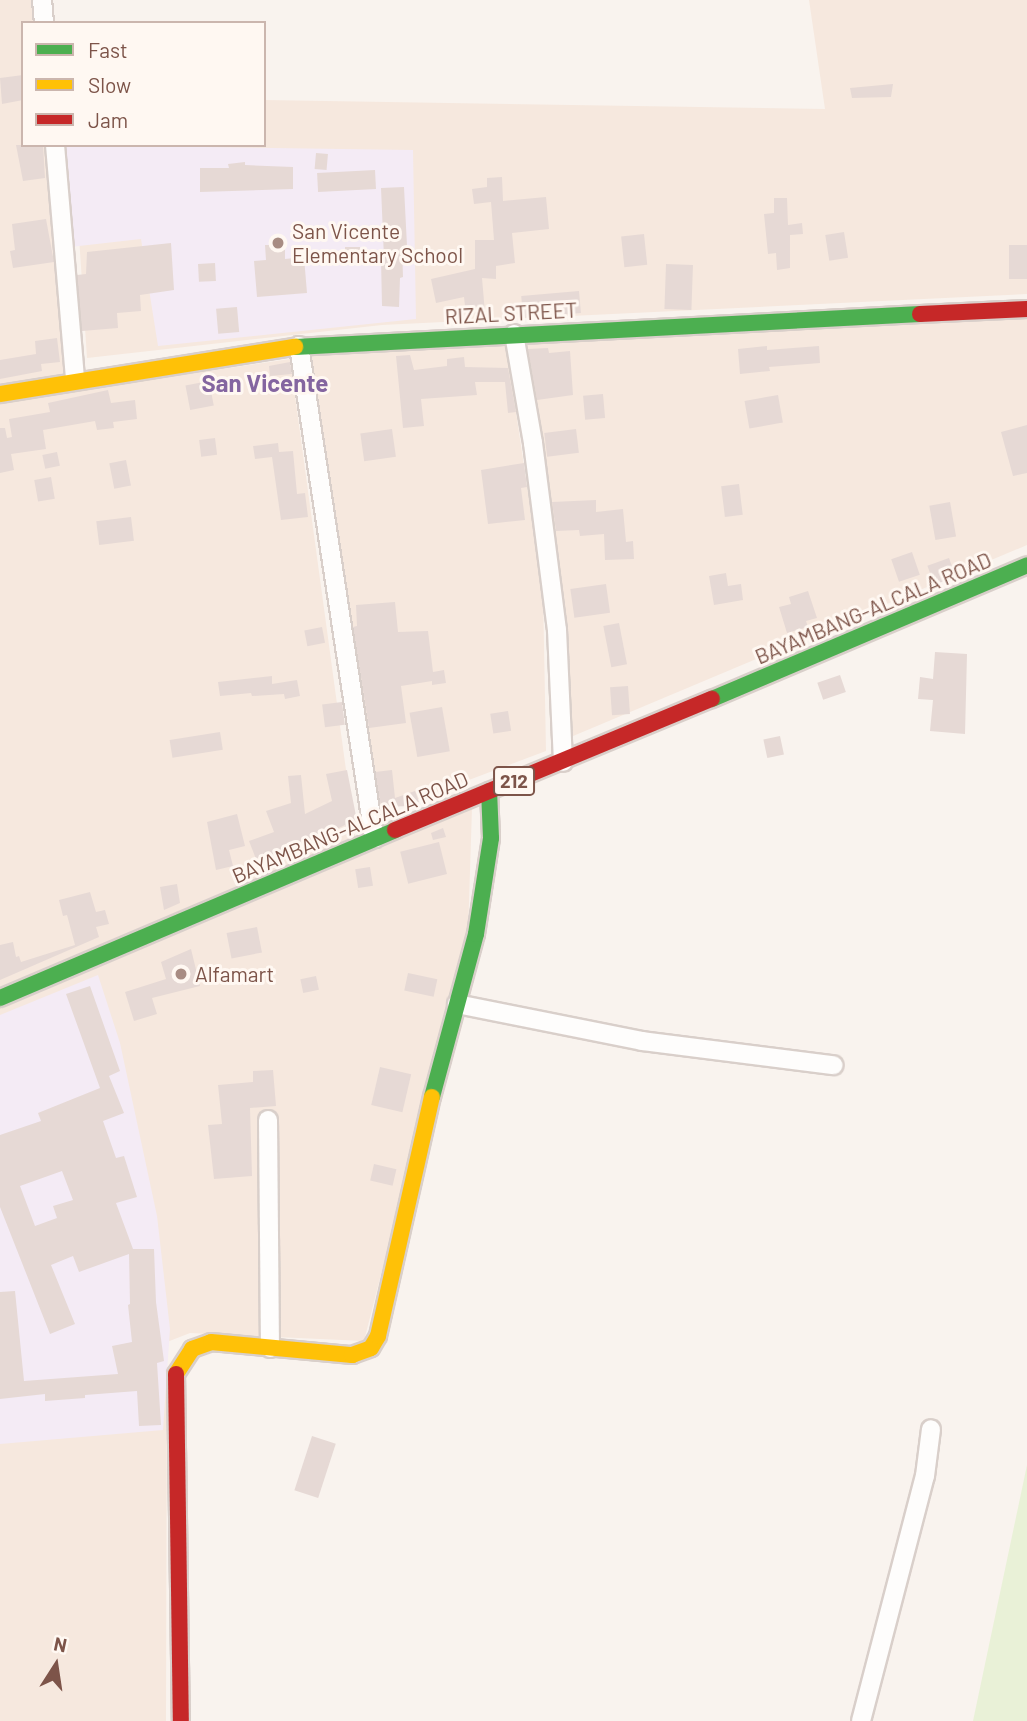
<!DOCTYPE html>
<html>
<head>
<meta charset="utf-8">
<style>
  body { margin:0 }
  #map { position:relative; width:1027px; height:1721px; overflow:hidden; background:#f9f3ee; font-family:Barlow,sans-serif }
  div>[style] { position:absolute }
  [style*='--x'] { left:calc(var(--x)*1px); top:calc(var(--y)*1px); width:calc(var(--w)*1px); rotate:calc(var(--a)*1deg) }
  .residential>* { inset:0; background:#f6e8de }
  .education>* { inset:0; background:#f4ebf5 }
  .green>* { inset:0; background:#e9f1d7 }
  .building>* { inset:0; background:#e6d9d5; transform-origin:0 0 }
  .roads { filter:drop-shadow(2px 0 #d9cfca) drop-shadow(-2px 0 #d9cfca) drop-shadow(0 2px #d9cfca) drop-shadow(0 -2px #d9cfca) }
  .street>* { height:18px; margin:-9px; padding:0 9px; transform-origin:9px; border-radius:9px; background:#fefdfc }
  .fast>* { height:16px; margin:-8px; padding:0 8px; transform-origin:8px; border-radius:8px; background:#4caf50 }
  .slow>* { height:16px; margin:-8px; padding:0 8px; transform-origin:8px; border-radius:8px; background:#ffc107 }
  .jam>* { height:16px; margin:-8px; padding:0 8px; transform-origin:8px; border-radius:8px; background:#c62828 }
  .dots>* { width:19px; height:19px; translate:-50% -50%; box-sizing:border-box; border:4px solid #fff8f2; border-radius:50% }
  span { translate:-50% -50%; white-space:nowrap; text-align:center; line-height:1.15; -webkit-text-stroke:6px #fff8f2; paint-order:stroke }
  .shield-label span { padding:2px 5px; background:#fff8f2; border:2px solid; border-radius:5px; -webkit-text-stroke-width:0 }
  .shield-label { font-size:19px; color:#7d5449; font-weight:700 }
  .poi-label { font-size:21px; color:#7d5449 }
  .left { translate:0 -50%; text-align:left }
  .street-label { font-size:21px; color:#7d5449 }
  .quarter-label { font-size:24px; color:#8465a0; font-weight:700 }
  .legend { position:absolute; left:21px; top:21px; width:245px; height:126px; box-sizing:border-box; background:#fff8f2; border:2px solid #cbb6ae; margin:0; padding:9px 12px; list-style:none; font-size:21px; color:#7d5449 }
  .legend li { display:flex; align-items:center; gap:14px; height:35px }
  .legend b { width:35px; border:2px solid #cbb6ae }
  .north { position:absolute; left:21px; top:1630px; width:70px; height:70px; -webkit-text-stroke:5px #fff8f2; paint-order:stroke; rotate:12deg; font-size:19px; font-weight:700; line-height:28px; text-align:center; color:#7d5449 }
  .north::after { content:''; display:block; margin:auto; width:24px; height:32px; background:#7d5449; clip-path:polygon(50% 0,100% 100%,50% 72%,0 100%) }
</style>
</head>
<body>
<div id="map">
  <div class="residential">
    <div style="clip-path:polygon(0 0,32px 0,34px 23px,23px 23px,23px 145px,44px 145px,64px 373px,0 386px)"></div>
    <div style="clip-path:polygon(809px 0,1027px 0,1027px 294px,382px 325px,87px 358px,73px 145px,264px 145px,264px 100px,825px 109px)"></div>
    <div style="clip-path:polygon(1027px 318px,1027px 545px,566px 739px,521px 340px)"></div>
    <div style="clip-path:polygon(506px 345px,543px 593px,546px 751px,373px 816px,310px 354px)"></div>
    <div style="clip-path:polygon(290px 359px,355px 836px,0 990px,0 402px)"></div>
    <div style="clip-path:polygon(472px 808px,468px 934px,364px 1341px,190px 1333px,167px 1342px,166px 1721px,0 1721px,0 1007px)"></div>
  </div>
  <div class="education">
    <div style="clip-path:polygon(62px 145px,413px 150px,416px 319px,158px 346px,141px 239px,70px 247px)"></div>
    <div style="clip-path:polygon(98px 975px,120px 1043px,157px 1216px,170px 1329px,163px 1430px,0 1444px,0 1015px)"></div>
  </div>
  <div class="green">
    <div style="clip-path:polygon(1027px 1465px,1027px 1721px,973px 1721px)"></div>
  </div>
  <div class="building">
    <div style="clip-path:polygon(23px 75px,23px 100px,2px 104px,0 78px)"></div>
    <div style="clip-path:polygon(893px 84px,891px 97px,852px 98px,850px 88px)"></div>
    <div style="clip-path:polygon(16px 145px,43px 145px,45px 178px,23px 181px)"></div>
    <div style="left:316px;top:153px;width:12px;height:16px;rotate:5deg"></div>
    <div style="clip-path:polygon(245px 162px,245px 165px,293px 167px,293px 189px,200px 192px,200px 168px,229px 168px,228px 164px)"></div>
    <div style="left:375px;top:170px;width:19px;height:58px;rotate:87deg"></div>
    <div style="clip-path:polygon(502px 177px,503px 201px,546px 197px,549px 229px,512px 233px,515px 263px,496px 266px,496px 279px,482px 278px,485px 313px,466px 315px,464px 297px,436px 303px,431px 279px,475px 269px,475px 240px,494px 240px,491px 202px,474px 204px,472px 189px,487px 187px,487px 178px)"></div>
    <div style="clip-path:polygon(404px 187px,407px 246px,402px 246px,403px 277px,400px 278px,399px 307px,382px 306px,381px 259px,384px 258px,381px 188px)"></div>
    <div style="clip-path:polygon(774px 198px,787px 198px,788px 225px,802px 223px,803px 234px,790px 235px,790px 268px,777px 270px,776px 253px,768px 254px,764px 214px,774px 213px)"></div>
    <div style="clip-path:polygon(46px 219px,54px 262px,13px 268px,10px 251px,15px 250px,12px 224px)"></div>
    <div style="left:844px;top:232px;width:26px;height:19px;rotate:81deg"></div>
    <div style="left:644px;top:234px;width:31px;height:23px;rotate:84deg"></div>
    <div style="clip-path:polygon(171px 243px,174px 290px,140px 295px,141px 311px,117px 313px,118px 328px,82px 331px,77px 275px,86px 274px,87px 252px)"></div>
    <div style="clip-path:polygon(265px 245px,285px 245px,285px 259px,304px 257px,307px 293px,257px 297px,254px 261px,266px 260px)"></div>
    <div style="left:1027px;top:245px;width:34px;height:18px;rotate:90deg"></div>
    <div style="left:345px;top:247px;width:15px;height:18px"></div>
    <div style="left:215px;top:263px;width:18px;height:17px;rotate:87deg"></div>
    <div style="left:666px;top:264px;width:27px;height:45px;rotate:2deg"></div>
    <div style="left:579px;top:291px;width:22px;height:58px;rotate:85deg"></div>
    <div style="left:237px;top:307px;width:25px;height:21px;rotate:85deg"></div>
    <div style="clip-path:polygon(57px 338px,60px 362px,41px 364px,42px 371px,0 379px,0 360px,36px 354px,35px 341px)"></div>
    <div style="clip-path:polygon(767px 346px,767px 350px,819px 346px,820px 363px,769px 367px,770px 371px,740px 374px,738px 349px)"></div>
    <div style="clip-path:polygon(548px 348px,549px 353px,570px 351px,573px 395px,537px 400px,528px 349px)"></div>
    <div style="clip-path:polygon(410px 355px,414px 370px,447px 366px,447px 359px,464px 357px,465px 367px,508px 368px,516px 412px,508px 413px,505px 382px,475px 382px,477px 395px,421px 399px,424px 426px,403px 428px,396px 356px)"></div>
    <div style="clip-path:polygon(290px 362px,292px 374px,270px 376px,269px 366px)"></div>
    <div style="left:209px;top:381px;width:25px;height:24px;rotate:79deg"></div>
    <div style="clip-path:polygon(108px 390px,111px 403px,135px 400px,137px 419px,113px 422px,114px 428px,97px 430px,95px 421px,43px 430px,46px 449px,11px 454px,14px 470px,0 473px,0 428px,5px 428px,7px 438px,12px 437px,9px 419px,50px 412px,48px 403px)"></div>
    <div style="left:603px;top:394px;width:24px;height:20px;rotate:85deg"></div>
    <div style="left:778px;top:395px;width:28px;height:34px;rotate:80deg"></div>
    <div style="clip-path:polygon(1027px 425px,1027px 473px,1013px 476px,1001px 432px)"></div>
    <div style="left:392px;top:429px;width:28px;height:32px;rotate:82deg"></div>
    <div style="left:576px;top:429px;width:24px;height:32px;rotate:83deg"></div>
    <div style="left:215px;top:438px;width:17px;height:16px;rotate:83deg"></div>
    <div style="clip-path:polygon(278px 443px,279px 452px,293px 451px,297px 494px,305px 493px,308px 517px,281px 520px,272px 457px,255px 459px,253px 446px)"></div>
    <div style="left:57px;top:452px;width:14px;height:15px;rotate:78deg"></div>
    <div style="left:126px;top:460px;width:26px;height:17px;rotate:79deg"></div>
    <div style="clip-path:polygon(524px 463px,527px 487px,521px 488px,525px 520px,488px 524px,481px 470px)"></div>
    <div style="left:51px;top:477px;width:22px;height:17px;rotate:80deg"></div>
    <div style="left:739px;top:484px;width:31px;height:18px;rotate:83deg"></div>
    <div style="clip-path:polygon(596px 500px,596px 512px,623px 509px,626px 542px,633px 541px,634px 559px,605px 560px,604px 534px,580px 536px,579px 530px,556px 531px,552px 502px)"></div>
    <div style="left:950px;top:502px;width:35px;height:21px;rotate:80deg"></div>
    <div style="left:131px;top:517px;width:24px;height:35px;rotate:83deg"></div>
    <div style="left:912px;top:552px;width:24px;height:22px;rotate:71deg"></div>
    <div style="left:949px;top:558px;width:20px;height:23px;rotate:70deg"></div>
    <div style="clip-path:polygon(726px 573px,728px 586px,741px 584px,743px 600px,714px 605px,709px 576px)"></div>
    <div style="left:606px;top:584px;width:29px;height:36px;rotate:82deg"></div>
    <div style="clip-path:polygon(808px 591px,817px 618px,806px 621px,808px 627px,787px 633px,779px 607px,791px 604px,789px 597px)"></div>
    <div style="clip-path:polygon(395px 602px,398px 632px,428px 631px,433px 672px,444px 670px,446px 683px,432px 685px,432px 681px,401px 686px,406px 723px,369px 728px,353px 627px,357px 626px,356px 605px)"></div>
    <div style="left:619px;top:623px;width:42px;height:16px;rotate:79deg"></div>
    <div style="left:322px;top:627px;width:16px;height:18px;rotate:79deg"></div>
    <div style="clip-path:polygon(935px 652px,967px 654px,965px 734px,930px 731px,933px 700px,918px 699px,920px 677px,933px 679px)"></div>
    <div style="left:840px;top:675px;width:18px;height:24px;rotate:71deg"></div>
    <div style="clip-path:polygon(272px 676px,272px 684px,297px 680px,300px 696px,285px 699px,284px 694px,252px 696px,251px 693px,220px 696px,218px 682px)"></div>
    <div style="left:628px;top:686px;width:28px;height:18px;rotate:86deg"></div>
    <div style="left:342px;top:702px;width:23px;height:20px;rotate:83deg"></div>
    <div style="left:442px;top:707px;width:45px;height:33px;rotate:80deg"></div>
    <div style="left:508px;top:711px;width:20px;height:18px;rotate:81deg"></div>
    <div style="left:220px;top:732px;width:18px;height:51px;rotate:81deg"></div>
    <div style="left:780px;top:736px;width:19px;height:17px;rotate:78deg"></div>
    <div style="clip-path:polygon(347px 770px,358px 826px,346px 831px,345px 825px,299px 847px,256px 859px,249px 841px,274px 832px,266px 811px,291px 803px,288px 776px,301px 775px,305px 814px,332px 801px,326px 774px)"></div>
    <div style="clip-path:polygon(392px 770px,395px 798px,415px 791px,419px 802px,409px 806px,381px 807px,375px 772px)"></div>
    <div style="clip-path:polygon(237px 814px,245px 846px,229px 850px,233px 866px,216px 870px,207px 822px)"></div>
    <div style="clip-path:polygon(443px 828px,446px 837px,433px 840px,431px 833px)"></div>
    <div style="left:439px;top:842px;width:33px;height:40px;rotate:76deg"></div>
    <div style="left:370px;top:867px;width:19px;height:15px;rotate:81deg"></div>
    <div style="clip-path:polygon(177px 884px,180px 903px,164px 910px,160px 887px)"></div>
    <div style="clip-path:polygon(90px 892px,96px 912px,105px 910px,109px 924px,96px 927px,99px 937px,0 980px,0 945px,13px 942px,16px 957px,19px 956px,21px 962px,75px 945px,67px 915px,63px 916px,59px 900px)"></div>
    <div style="left:257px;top:927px;width:26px;height:31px;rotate:79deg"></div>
    <div style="clip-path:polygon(191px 949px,200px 986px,152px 998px,157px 1014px,134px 1021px,125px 992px,166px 979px,161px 962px)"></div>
    <div style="left:408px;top:973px;width:30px;height:18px;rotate:12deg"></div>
    <div style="left:316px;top:976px;width:14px;height:16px;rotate:78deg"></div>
    <div style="clip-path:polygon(evenodd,90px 986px,120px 1071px,109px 1076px,124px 1113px,103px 1121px,116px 1158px,124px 1156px,137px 1197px,116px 1203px,133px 1249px,154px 1249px,156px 1302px,164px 1361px,157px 1363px,161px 1425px,139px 1426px,137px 1391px,85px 1395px,85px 1398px,45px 1401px,45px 1394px,0 1399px,0 1292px,15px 1291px,24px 1381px,118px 1374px,112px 1346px,132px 1342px,128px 1305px,130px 1304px,129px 1254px,79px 1272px,73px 1256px,51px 1265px,75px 1324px,50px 1334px,0 1207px,0 1135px,41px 1121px,38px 1113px,100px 1088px,66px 994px,90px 986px,62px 1171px,73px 1200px,53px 1206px,57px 1218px,35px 1226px,20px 1186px,62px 1171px)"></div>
    <div style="left:380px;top:1067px;width:32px;height:39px;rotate:13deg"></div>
    <div style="clip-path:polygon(273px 1070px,276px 1106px,250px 1108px,252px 1176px,214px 1179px,208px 1125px,222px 1124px,218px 1085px,253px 1082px,253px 1071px)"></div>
    <div style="left:374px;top:1164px;width:23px;height:17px;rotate:13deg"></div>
    <div style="left:312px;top:1436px;width:25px;height:57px;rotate:18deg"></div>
  </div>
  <div class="roads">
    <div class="street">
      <div style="--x:42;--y:0;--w:23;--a:85"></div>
      <div style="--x:55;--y:145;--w:236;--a:85.1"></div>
      <div style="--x:514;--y:334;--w:111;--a:80.1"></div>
      <div style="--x:533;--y:443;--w:189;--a:82.7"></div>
      <div style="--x:557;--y:630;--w:132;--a:87.4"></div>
      <div style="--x:299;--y:346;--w:498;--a:81.3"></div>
      <div style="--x:457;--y:1004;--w:189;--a:11.3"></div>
      <div style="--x:642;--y:1041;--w:193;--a:7.2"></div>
      <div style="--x:268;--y:1120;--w:228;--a:89.5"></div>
      <div style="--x:861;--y:1721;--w:253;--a:-75.4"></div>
      <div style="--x:925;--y:1476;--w:47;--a:-82.7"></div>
    </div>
    <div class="fast">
      <div style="--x:295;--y:347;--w:626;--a:-3.02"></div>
      <div style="--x:712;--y:699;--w:342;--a:-23"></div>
      <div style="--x:0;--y:998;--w:429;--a:-23"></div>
      <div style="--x:432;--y:1097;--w:169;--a:-74.9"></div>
      <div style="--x:476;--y:934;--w:97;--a:-81.1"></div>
      <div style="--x:491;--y:838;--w:47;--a:-92.4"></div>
    </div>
    <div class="slow">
      <div style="--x:0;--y:394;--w:299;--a:-9.1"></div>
      <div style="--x:176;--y:1374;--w:30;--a:-57"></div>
      <div style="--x:192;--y:1349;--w:20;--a:-20"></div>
      <div style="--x:211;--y:1342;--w:142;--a:5.3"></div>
      <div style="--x:352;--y:1355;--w:20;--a:-20"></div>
      <div style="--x:371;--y:1348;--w:14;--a:-60"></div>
      <div style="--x:378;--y:1336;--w:245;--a:-77.3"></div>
    </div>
    <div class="jam">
      <div style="--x:920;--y:314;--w:107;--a:-2.7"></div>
      <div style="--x:395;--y:830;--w:343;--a:-22.5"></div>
      <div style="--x:176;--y:1374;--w:347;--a:89.2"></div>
    </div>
  </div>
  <div class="dots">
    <div style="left:278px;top:243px;background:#a88c83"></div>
    <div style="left:181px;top:974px;background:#a88c83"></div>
  </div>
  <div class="shield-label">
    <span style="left:514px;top:781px">212</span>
  </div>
  <div class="poi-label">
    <span class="left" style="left:292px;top:243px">San Vicente<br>Elementary School</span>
    <span class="left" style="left:195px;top:974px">Alfamart</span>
  </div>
  <div class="street-label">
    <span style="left:511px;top:313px;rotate:-3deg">RIZAL STREET</span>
    <span style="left:873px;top:608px;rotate:-23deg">BAYAMBANG-ALCALA ROAD</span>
    <span style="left:350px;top:827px;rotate:-23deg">BAYAMBANG-ALCALA ROAD</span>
  </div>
  <div class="quarter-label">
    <span style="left:265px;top:383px">San Vicente</span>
  </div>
  <ul class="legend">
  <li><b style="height:9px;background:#4caf50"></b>Fast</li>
  <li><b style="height:9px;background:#ffc107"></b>Slow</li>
  <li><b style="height:9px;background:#c62828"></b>Jam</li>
  </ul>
  <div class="north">N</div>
</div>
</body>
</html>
